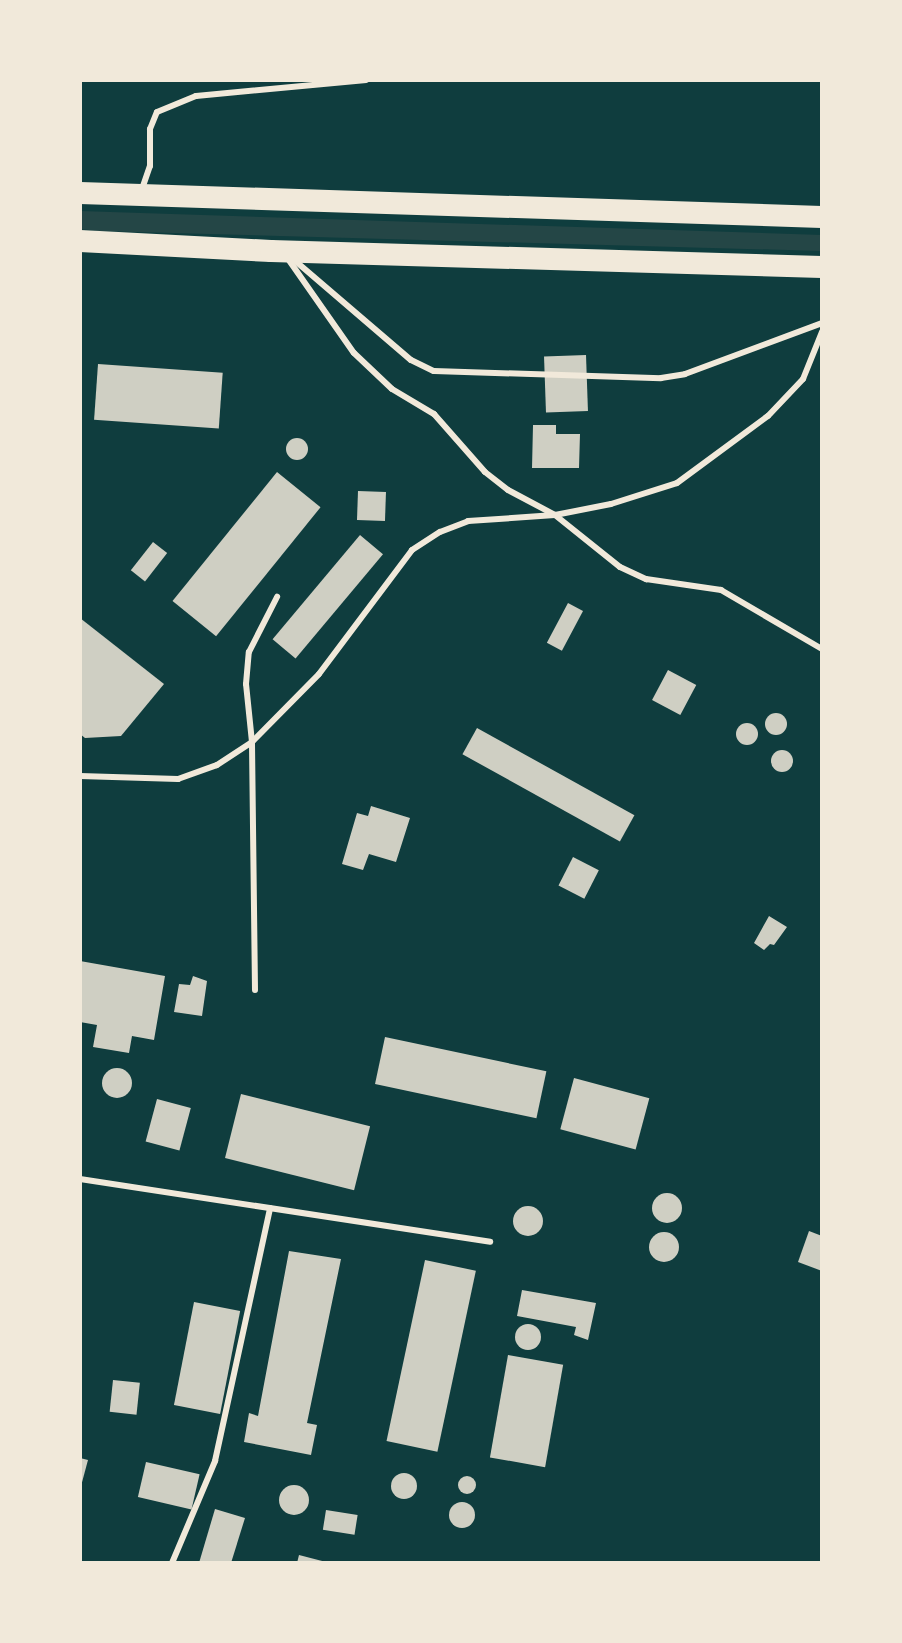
<!DOCTYPE html>
<html>
<head>
<meta charset="utf-8">
<style>
  body { margin:0 }
  #map { position:relative; width:902px; height:1643px; overflow:hidden; background:#0f3d3e; font-family:"Open Sans",sans-serif }
  div>[style] { position:absolute }
  [style*='--x'] { left:calc(var(--x)*1px); top:calc(var(--y)*1px); width:calc(var(--w)*1px); rotate:calc(var(--a)*1deg) }
  .green>* { inset:0; background:#244646 }
  .building>* { inset:0; background:#cfcfc3; transform-origin:0 0 }
  .round { border-radius:50% }
  .service>* { height:6px; margin:-3px; padding:0 3px; transform-origin:3px; border-radius:3px; background:#f1e9da }
  .trunk>* { height:22px; margin:-11px; padding:0 11px; transform-origin:11px; border-radius:11px; background:#f1e9da }
  span { translate:-50% -50%; white-space:nowrap; text-align:center; line-height:1.15; -webkit-text-stroke:6px #f1e9da; paint-order:stroke }
  .frame { position:absolute; inset:0; border:82px solid #f1e9da; pointer-events:none }
</style>
</head>
<body>
<div id="map">
  <div class="green">
    <div style="clip-path:polygon(80px 211px,822px 235px,822px 251px,98px 231px,80px 229px)"></div>
  </div>
  <div class="building">
    <div style="left:586px;top:355px;width:56px;height:42px;rotate:88deg"></div>
    <div style="left:98px;top:364px;width:125px;height:56px;rotate:4deg"></div>
    <div style="clip-path:polygon(533px 425px,556px 425px,556px 434px,580px 434px,579px 468px,532px 468px)"></div>
    <div class="round" style="left:286px;top:438px;width:22px;height:22px"></div>
    <div style="left:277px;top:472px;width:56px;height:166px;rotate:39deg"></div>
    <div style="left:358px;top:491px;width:28px;height:29px;rotate:2deg"></div>
    <div style="left:360px;top:535px;width:30px;height:136px;rotate:40deg"></div>
    <div style="left:153px;top:542px;width:18px;height:36px;rotate:38deg"></div>
    <div style="left:568px;top:603px;width:17px;height:45px;rotate:28deg"></div>
    <div style="clip-path:polygon(80px 618px,164px 684px,121px 736px,85px 738px,80px 734px)"></div>
    <div style="left:668px;top:670px;width:32px;height:34px;rotate:28deg"></div>
    <div class="round" style="left:765px;top:713px;width:22px;height:22px"></div>
    <div class="round" style="left:736px;top:723px;width:22px;height:22px"></div>
    <div style="left:477px;top:728px;width:180px;height:30px;rotate:29deg"></div>
    <div class="round" style="left:771px;top:750px;width:22px;height:22px"></div>
    <div style="clip-path:polygon(371px 806px,410px 818px,396px 862px,369px 854px,363px 870px,342px 864px,357px 813px,368px 816px)"></div>
    <div style="left:573px;top:857px;width:29px;height:32px;rotate:27deg"></div>
    <div style="clip-path:polygon(769px 916px,787px 927px,774px 945px,770px 944px,764px 950px,754px 943px)"></div>
    <div style="clip-path:polygon(80px 961px,165px 976px,154px 1040px,132px 1036px,129px 1053px,93px 1047px,97px 1025px,80px 1022px)"></div>
    <div style="clip-path:polygon(193px 976px,207px 981px,202px 1016px,174px 1012px,179px 984px,190px 985px)"></div>
    <div style="left:385px;top:1037px;width:165px;height:48px;rotate:12deg"></div>
    <div class="round" style="left:102px;top:1068px;width:30px;height:30px"></div>
    <div style="left:574px;top:1078px;width:78px;height:53px;rotate:15deg"></div>
    <div style="left:241px;top:1094px;width:133px;height:66px;rotate:14deg"></div>
    <div style="left:157px;top:1099px;width:35px;height:44px;rotate:15deg"></div>
    <div class="round" style="left:652px;top:1193px;width:30px;height:30px"></div>
    <div class="round" style="left:513px;top:1206px;width:30px;height:30px"></div>
    <div style="clip-path:polygon(809px 1231px,822px 1236px,822px 1271px,798px 1262px)"></div>
    <div class="round" style="left:649px;top:1232px;width:30px;height:30px"></div>
    <div style="clip-path:polygon(289px 1251px,341px 1259px,307px 1423px,317px 1425px,311px 1455px,244px 1442px,249px 1413px,258px 1416px)"></div>
    <div style="left:425px;top:1260px;width:52px;height:185px;rotate:12deg"></div>
    <div style="clip-path:polygon(522px 1290px,596px 1303px,588px 1340px,574px 1335px,576px 1327px,517px 1316px)"></div>
    <div style="left:194px;top:1302px;width:47px;height:105px;rotate:11deg"></div>
    <div class="round" style="left:515px;top:1324px;width:26px;height:26px"></div>
    <div style="left:508px;top:1355px;width:56px;height:104px;rotate:10deg"></div>
    <div style="left:113px;top:1380px;width:27px;height:32px;rotate:6deg"></div>
    <div style="clip-path:polygon(80px 1458px,88px 1460px,81px 1486px,80px 1486px)"></div>
    <div style="left:146px;top:1462px;width:55px;height:36px;rotate:13deg"></div>
    <div class="round" style="left:391px;top:1473px;width:26px;height:26px"></div>
    <div class="round" style="left:458px;top:1476px;width:18px;height:18px"></div>
    <div class="round" style="left:279px;top:1485px;width:30px;height:30px"></div>
    <div class="round" style="left:449px;top:1502px;width:26px;height:26px"></div>
    <div style="clip-path:polygon(215px 1509px,245px 1518px,231px 1563px,199px 1563px)"></div>
    <div style="left:326px;top:1510px;width:32px;height:20px;rotate:9deg"></div>
    <div style="clip-path:polygon(299px 1555px,326px 1562px,326px 1563px,297px 1563px)"></div>
  </div>
  <div class="service">
    <div style="--x:142;--y:189;--w:24;--a:-71"></div>
    <div style="--x:150;--y:166;--w:37;--a:-90"></div>
    <div style="--x:150;--y:129;--w:18;--a:-68"></div>
    <div style="--x:157;--y:112;--w:42;--a:-22.3"></div>
    <div style="--x:196;--y:96;--w:171;--a:-5.4"></div>
    <div style="--x:286;--y:256;--w:118;--a:55"></div>
    <div style="--x:354;--y:353;--w:52;--a:43.5"></div>
    <div style="--x:392;--y:389;--w:49;--a:30.8"></div>
    <div style="--x:434;--y:414;--w:77;--a:48.7"></div>
    <div style="--x:485;--y:472;--w:29;--a:38"></div>
    <div style="--x:508;--y:490;--w:53;--a:28"></div>
    <div style="--x:555;--y:515;--w:83;--a:38.7"></div>
    <div style="--x:620;--y:567;--w:29;--a:25"></div>
    <div style="--x:646;--y:579;--w:76;--a:8.3"></div>
    <div style="--x:721;--y:590;--w:117;--a:30.3"></div>
    <div style="--x:293;--y:259;--w:155;--a:40.6"></div>
    <div style="--x:411;--y:360;--w:25;--a:26"></div>
    <div style="--x:434;--y:371;--w:227;--a:1.8"></div>
    <div style="--x:661;--y:378;--w:24;--a:-9"></div>
    <div style="--x:685;--y:374;--w:146;--a:-20.4"></div>
    <div style="--x:80;--y:776;--w:98;--a:1.8"></div>
    <div style="--x:178;--y:779;--w:41;--a:-19.7"></div>
    <div style="--x:217;--y:765;--w:42;--a:-33.3"></div>
    <div style="--x:252;--y:742;--w:95;--a:-45.4"></div>
    <div style="--x:319;--y:674;--w:155;--a:-53.1"></div>
    <div style="--x:412;--y:550;--w:33;--a:-33"></div>
    <div style="--x:440;--y:532;--w:30;--a:-21"></div>
    <div style="--x:468;--y:521;--w:87;--a:-3.9"></div>
    <div style="--x:555;--y:515;--w:57;--a:-11.1"></div>
    <div style="--x:611;--y:504;--w:69;--a:-17.7"></div>
    <div style="--x:677;--y:483;--w:113;--a:-36.4"></div>
    <div style="--x:768;--y:416;--w:51;--a:-46.6"></div>
    <div style="--x:803;--y:379;--w:51;--a:-68"></div>
    <div style="--x:255;--y:990;--w:248;--a:-90.7"></div>
    <div style="--x:252;--y:742;--w:58;--a:-95.9"></div>
    <div style="--x:246;--y:684;--w:32;--a:-85"></div>
    <div style="--x:249;--y:652;--w:62;--a:-63"></div>
    <div style="--x:80;--y:1179;--w:415;--a:8.7"></div>
    <div style="--x:172;--y:1563;--w:111;--a:-67.1"></div>
    <div style="--x:215;--y:1461;--w:259;--a:-77.7"></div>
  </div>
  <div class="trunk">
    <div style="--x:80;--y:193;--w:742;--a:1.85"></div>
    <div style="--x:80;--y:241;--w:191;--a:3"></div>
    <div style="--x:271;--y:251;--w:551;--a:1.66"></div>
  </div>
  <div class="frame"></div>
</div>
</body>
</html>
